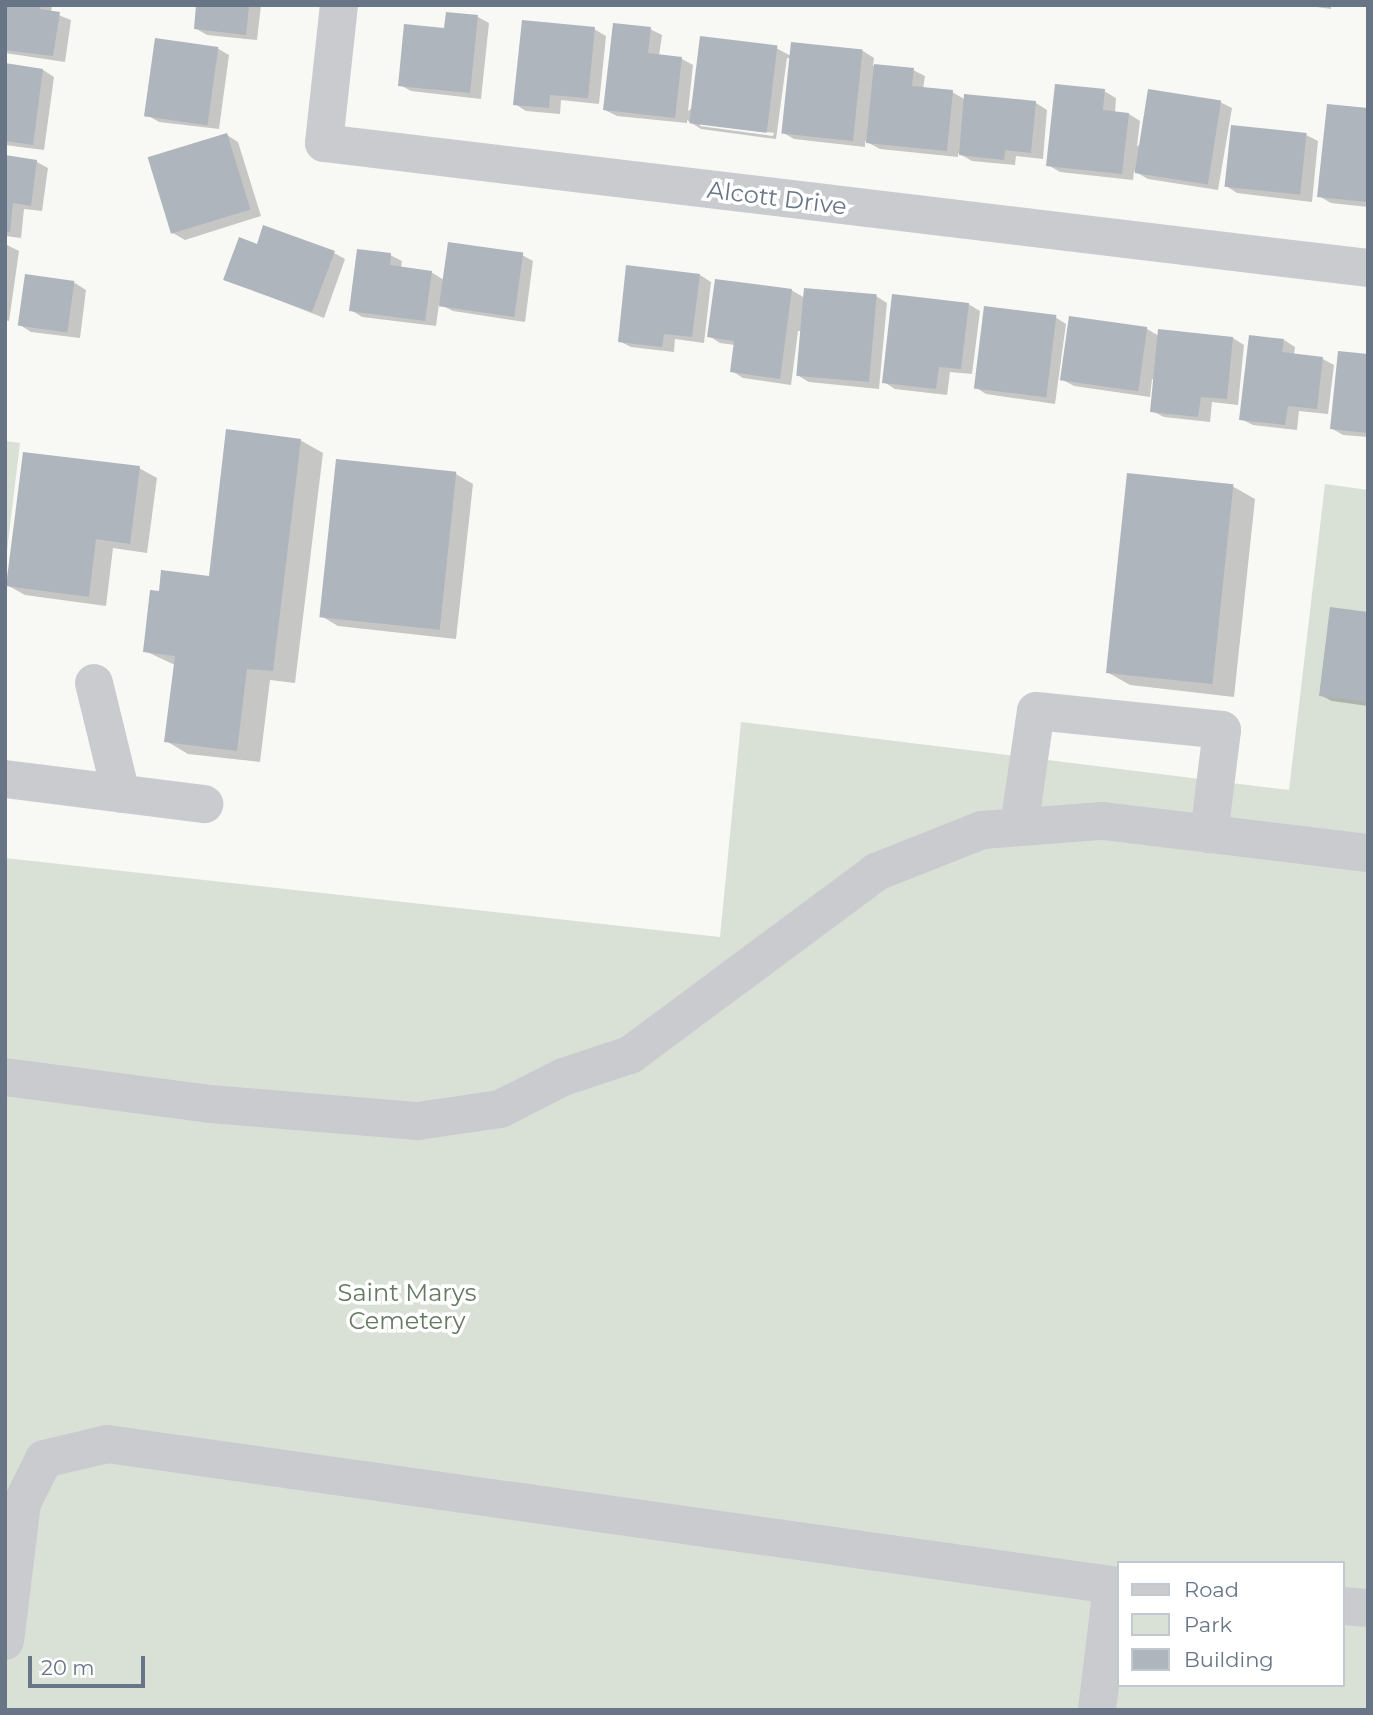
<!DOCTYPE html>
<html>
<head>
<meta charset="utf-8">
<style>
  body { margin:0 }
  #map { position:relative; width:1373px; height:1715px; overflow:hidden; background:#f8f8f5; font-family:Montserrat,sans-serif }
  div>[style] { position:absolute }
  [style*='--x'] { left:calc(var(--x)*1px); top:calc(var(--y)*1px); width:calc(var(--w)*1px); rotate:calc(var(--a)*1deg) }
  .green>* { inset:0; background:#d9e0d6 }
  .shadow>* { inset:0; background:#0003 }
  .building>* { inset:0; background:#afb5bc; transform-origin:0 0 }
  .minor>* { height:38px; margin:-19px; padding:0 19px; transform-origin:19px; border-radius:19px; background:#c9cbcf }
  span { translate:-50% -50%; white-space:nowrap; text-align:center; line-height:1.15; -webkit-text-stroke:7px #fff; paint-order:stroke }
  .street-label { font-size:24px; color:#677587 }
  .park-label { font-size:24px; color:#647962 }
  .frame { position:absolute; inset:0; border:7px solid #677587; pointer-events:none }
  .legend { position:absolute; left:1117px; top:1561px; width:228px; height:126px; box-sizing:border-box; background:#fff; border:2px solid #c2c8cf; margin:0; padding:9px 12px; list-style:none; font-size:21px; color:#677587 }
  .legend li { display:flex; align-items:center; gap:14px; height:35px }
  .legend b { width:35px; border:2px solid #c2c8cf }
  .scale { position:absolute; left:28px; top:1656px; width:117px; height:32px; box-sizing:border-box; border:4px solid #677587; border-top:0; padding-left:9px; font-size:21px; line-height:24px; white-space:nowrap; color:#677587; -webkit-text-stroke:5px #fff; paint-order:stroke }
</style>
</head>
<body>
<div id="map">
  <div class="green">
    <div style="clip-path:polygon(5px 441px,20px 443px,5px 567px)"></div>
    <div style="clip-path:polygon(evenodd,1325px 484px,1368px 490px,1368px 1710px,5px 1710px,5px 858px,720px 937px,741px 722px,1289px 790px,1325px 484px,1119px 1563px,1343px 1563px,1343px 1685px,1119px 1685px,1119px 1563px)"></div>
  </div>
  <div class="shadow">
    <div style="clip-path:polygon(5px 5px,52px 5px,51px 12px,71px 20px,65px 62px,5px 53px)"></div>
    <div style="clip-path:polygon(198px 5px,261px 5px,257px 40px,207px 35px,195px 28px)"></div>
    <div style="clip-path:polygon(1302px 5px,1331px 5px,1331px 9px)"></div>
    <div style="clip-path:polygon(478px 17px,489px 23px,481px 99px,411px 91px,400px 85px,446px 30px)"></div>
    <div style="clip-path:polygon(594px 29px,606px 36px,599px 104px,561px 100px,560px 114px,526px 111px,515px 104px)"></div>
    <div style="clip-path:polygon(evenodd,650px 29px,662px 35px,659px 56px,682px 59px,693px 65px,688px 111px,776px 48px,791px 56px,863px 51px,874px 58px,873px 66px,913px 70px,925px 76px,923px 89px,952px 92px,966px 100px,966px 96px,1036px 103px,1047px 110px,1043px 159px,1016px 156px,1015px 165px,972px 161px,958px 153px,958px 157px,880px 149px,865px 141px,865px 147px,794px 139px,782px 132px,790px 58px,787px 58px,776px 139px,701px 129px,687px 120px,687px 123px,617px 116px,605px 110px,650px 29px,700px 123px,774px 133px,773px 136px,700px 126px,700px 123px)"></div>
    <div style="clip-path:polygon(217px 48px,229px 55px,219px 129px,159px 122px,147px 115px)"></div>
    <div style="clip-path:polygon(5px 65px,43px 70px,54px 77px,44px 150px,5px 145px)"></div>
    <div style="clip-path:polygon(1104px 91px,1116px 98px,1115px 113px,1129px 114px,1140px 121px,1137px 146px,1220px 102px,1232px 108px,1218px 190px,1148px 179px,1134px 171px,1133px 180px,1060px 172px,1048px 165px)"></div>
    <div style="clip-path:polygon(1368px 110px,1368px 207px,1331px 203px,1319px 196px)"></div>
    <div style="clip-path:polygon(227px 135px,238px 142px,261px 216px,185px 240px,173px 233px)"></div>
    <div style="clip-path:polygon(1306px 135px,1318px 141px,1312px 202px,1237px 193px,1226px 186px)"></div>
    <div style="clip-path:polygon(5px 157px,37px 162px,48px 168px,42px 211px,24px 209px,21px 238px,5px 236px)"></div>
    <div style="clip-path:polygon(5px 244px,19px 251px,9px 321px,5px 320px)"></div>
    <div style="clip-path:polygon(258px 246px,334px 253px,345px 259px,324px 318px,225px 279px)"></div>
    <div style="clip-path:polygon(390px 255px,402px 261px,401px 268px,431px 272px,444px 280px,522px 255px,533px 261px,525px 322px,453px 311px,439px 304px,436px 326px,362px 317px,351px 310px)"></div>
    <div style="clip-path:polygon(700px 275px,711px 282px,704px 343px,675px 339px,674px 352px,631px 347px,619px 341px)"></div>
    <div style="clip-path:polygon(75px 283px,86px 290px,80px 338px,31px 332px,20px 325px)"></div>
    <div style="clip-path:polygon(791px 290px,805px 298px,876px 296px,887px 303px,879px 389px,809px 382px,797px 375px,801px 331px,798px 331px,791px 385px,743px 378px,732px 371px,735px 345px,720px 343px,709px 336px)"></div>
    <div style="clip-path:polygon(968px 304px,980px 311px,972px 374px,950px 372px,947px 395px,895px 389px,884px 382px)"></div>
    <div style="clip-path:polygon(1055px 317px,1066px 324px,1055px 404px,986px 394px,975px 387px)"></div>
    <div style="clip-path:polygon(1071px 318px,1147px 329px,1159px 336px,1233px 338px,1244px 345px,1238px 405px,1212px 402px,1210px 422px,1164px 417px,1152px 411px,1155px 380px,1152px 379px,1150px 397px,1074px 386px,1063px 380px)"></div>
    <div style="clip-path:polygon(1284px 340px,1295px 347px,1294px 355px,1323px 359px,1334px 365px,1328px 414px,1299px 411px,1297px 430px,1253px 425px,1241px 419px)"></div>
    <div style="clip-path:polygon(1368px 355px,1368px 437px,1343px 435px,1331px 428px)"></div>
    <div style="clip-path:polygon(300px 440px,323px 453px,295px 683px,270px 680px,260px 762px,188px 754px,166px 741px,175px 665px,145px 651px,160px 593px,210px 578px)"></div>
    <div style="clip-path:polygon(139px 468px,157px 478px,147px 553px,113px 548px,106px 606px,25px 595px,7px 585px)"></div>
    <div style="clip-path:polygon(456px 474px,473px 484px,456px 639px,338px 626px,321px 616px)"></div>
    <div style="clip-path:polygon(1232px 486px,1255px 499px,1234px 697px,1130px 685px,1107px 672px)"></div>
    <div style="clip-path:polygon(1368px 614px,1368px 706px,1332px 701px,1320px 695px)"></div>
  </div>
  <div class="building">
    <div style="clip-path:polygon(5px 5px,40px 5px,40px 9px,60px 12px,53px 56px,5px 50px)"></div>
    <div style="clip-path:polygon(196px 5px,249px 5px,246px 35px,194px 29px)"></div>
    <div style="clip-path:polygon(446px 12px,478px 15px,470px 93px,398px 86px,404px 24px,444px 28px)"></div>
    <div style="clip-path:polygon(522px 20px,595px 27px,588px 98px,550px 95px,549px 108px,513px 105px)"></div>
    <div style="clip-path:polygon(613px 23px,651px 27px,648px 53px,682px 57px,675px 118px,603px 110px)"></div>
    <div style="left:700px;top:36px;width:78px;height:88px;rotate:7deg"></div>
    <div style="left:155px;top:38px;width:64px;height:79px;rotate:8deg"></div>
    <div style="left:791px;top:42px;width:72px;height:92px;rotate:6deg"></div>
    <div style="clip-path:polygon(5px 63px,43px 69px,33px 145px,5px 141px)"></div>
    <div style="clip-path:polygon(874px 64px,914px 68px,912px 86px,953px 90px,947px 151px,866px 143px)"></div>
    <div style="clip-path:polygon(1055px 84px,1105px 89px,1103px 110px,1129px 113px,1122px 174px,1046px 166px)"></div>
    <div style="left:1148px;top:89px;width:74px;height:85px;rotate:9deg"></div>
    <div style="clip-path:polygon(964px 94px,1036px 101px,1031px 153px,1005px 150px,1004px 160px,959px 155px)"></div>
    <div style="clip-path:polygon(1327px 104px,1368px 108px,1368px 202px,1317px 197px)"></div>
    <div style="left:1231px;top:125px;width:76px;height:62px;rotate:6deg"></div>
    <div style="left:227px;top:133px;width:80px;height:83px;rotate:73deg"></div>
    <div style="clip-path:polygon(5px 155px,37px 160px,31px 206px,13px 203px,10px 232px,5px 232px)"></div>
    <div style="clip-path:polygon(263px 225px,335px 251px,312px 312px,223px 280px,239px 237px,257px 244px)"></div>
    <div style="left:448px;top:242px;width:76px;height:65px;rotate:8deg"></div>
    <div style="clip-path:polygon(357px 249px,391px 253px,390px 265px,432px 271px,425px 321px,349px 311px)"></div>
    <div style="clip-path:polygon(626px 265px,700px 274px,692px 337px,664px 334px,662px 347px,618px 342px)"></div>
    <div style="left:25px;top:274px;width:50px;height:52px;rotate:8deg"></div>
    <div style="clip-path:polygon(715px 279px,792px 289px,780px 379px,730px 372px,734px 341px,707px 337px)"></div>
    <div style="left:804px;top:288px;width:73px;height:88px;rotate:5deg"></div>
    <div style="clip-path:polygon(892px 294px,969px 303px,961px 369px,939px 367px,936px 389px,882px 383px)"></div>
    <div style="left:984px;top:306px;width:73px;height:83px;rotate:7deg"></div>
    <div style="left:1069px;top:316px;width:79px;height:65px;rotate:8deg"></div>
    <div style="clip-path:polygon(1158px 329px,1233px 337px,1227px 399px,1201px 397px,1198px 417px,1150px 412px)"></div>
    <div style="clip-path:polygon(1249px 335px,1284px 339px,1282px 352px,1323px 357px,1317px 409px,1288px 406px,1285px 425px,1239px 420px)"></div>
    <div style="clip-path:polygon(1338px 351px,1368px 354px,1368px 433px,1330px 429px)"></div>
    <div style="clip-path:polygon(226px 429px,301px 439px,273px 671px,247px 669px,237px 751px,164px 742px,175px 656px,143px 652px,150px 590px,159px 591px,161px 570px,209px 576px)"></div>
    <div style="clip-path:polygon(23px 452px,140px 466px,130px 544px,96px 539px,89px 597px,6px 586px)"></div>
    <div style="left:336px;top:459px;width:121px;height:159px;rotate:6deg"></div>
    <div style="left:1127px;top:473px;width:107px;height:201px;rotate:6deg"></div>
    <div style="clip-path:polygon(1330px 607px,1368px 612px,1368px 702px,1319px 696px)"></div>
  </div>
  <div class="minor">
    <div style="--x:339;--y:5;--w:139;--a:96.2"></div>
    <div style="--x:324;--y:143;--w:1051;--a:6.83"></div>
    <div style="--x:94;--y:683;--w:114;--a:76.3"></div>
    <div style="--x:5;--y:779;--w:201;--a:7.2"></div>
    <div style="--x:1019;--y:827;--w:117;--a:-81.7"></div>
    <div style="--x:1036;--y:711;--w:187;--a:5.8"></div>
    <div style="--x:1222;--y:730;--w:105;--a:97.1"></div>
    <div style="--x:5;--y:1077;--w:207;--a:7.5"></div>
    <div style="--x:210;--y:1104;--w:209;--a:4.7"></div>
    <div style="--x:418;--y:1121;--w:83;--a:-8.3"></div>
    <div style="--x:500;--y:1109;--w:71;--a:-26.9"></div>
    <div style="--x:563;--y:1077;--w:71;--a:-18.2"></div>
    <div style="--x:630;--y:1055;--w:307;--a:-36.6"></div>
    <div style="--x:876;--y:872;--w:114;--a:-21.6"></div>
    <div style="--x:982;--y:830;--w:121;--a:-4.3"></div>
    <div style="--x:1103;--y:821;--w:267;--a:6.9"></div>
    <div style="--x:1343;--y:1606;--w:25;--a:5"></div>
    <div style="--x:5;--y:1641;--w:139;--a:-83"></div>
    <div style="--x:22;--y:1503;--w:49;--a:-63.4"></div>
    <div style="--x:44;--y:1459;--w:65;--a:-13.4"></div>
    <div style="--x:107;--y:1444;--w:1022;--a:7.99"></div>
    <div style="--x:1097;--y:1710;--w:125;--a:-83.1"></div>
  </div>
  <div class="street-label">
    <span style="left:777px;top:198px;rotate:7deg">Alcott Drive</span>
  </div>
  <div class="park-label">
    <span style="left:407px;top:1307px">Saint Marys<br>Cemetery</span>
  </div>
  <div class="frame"></div>
  <ul class="legend">
  <li><b style="height:9px;background:#c9cbcf"></b>Road</li>
  <li><b style="height:19px;background:#d9e0d6"></b>Park</li>
  <li><b style="height:19px;background:#afb5bc"></b>Building</li>
  </ul>
  <div class="scale">20 m</div>
</div>
</body>
</html>
